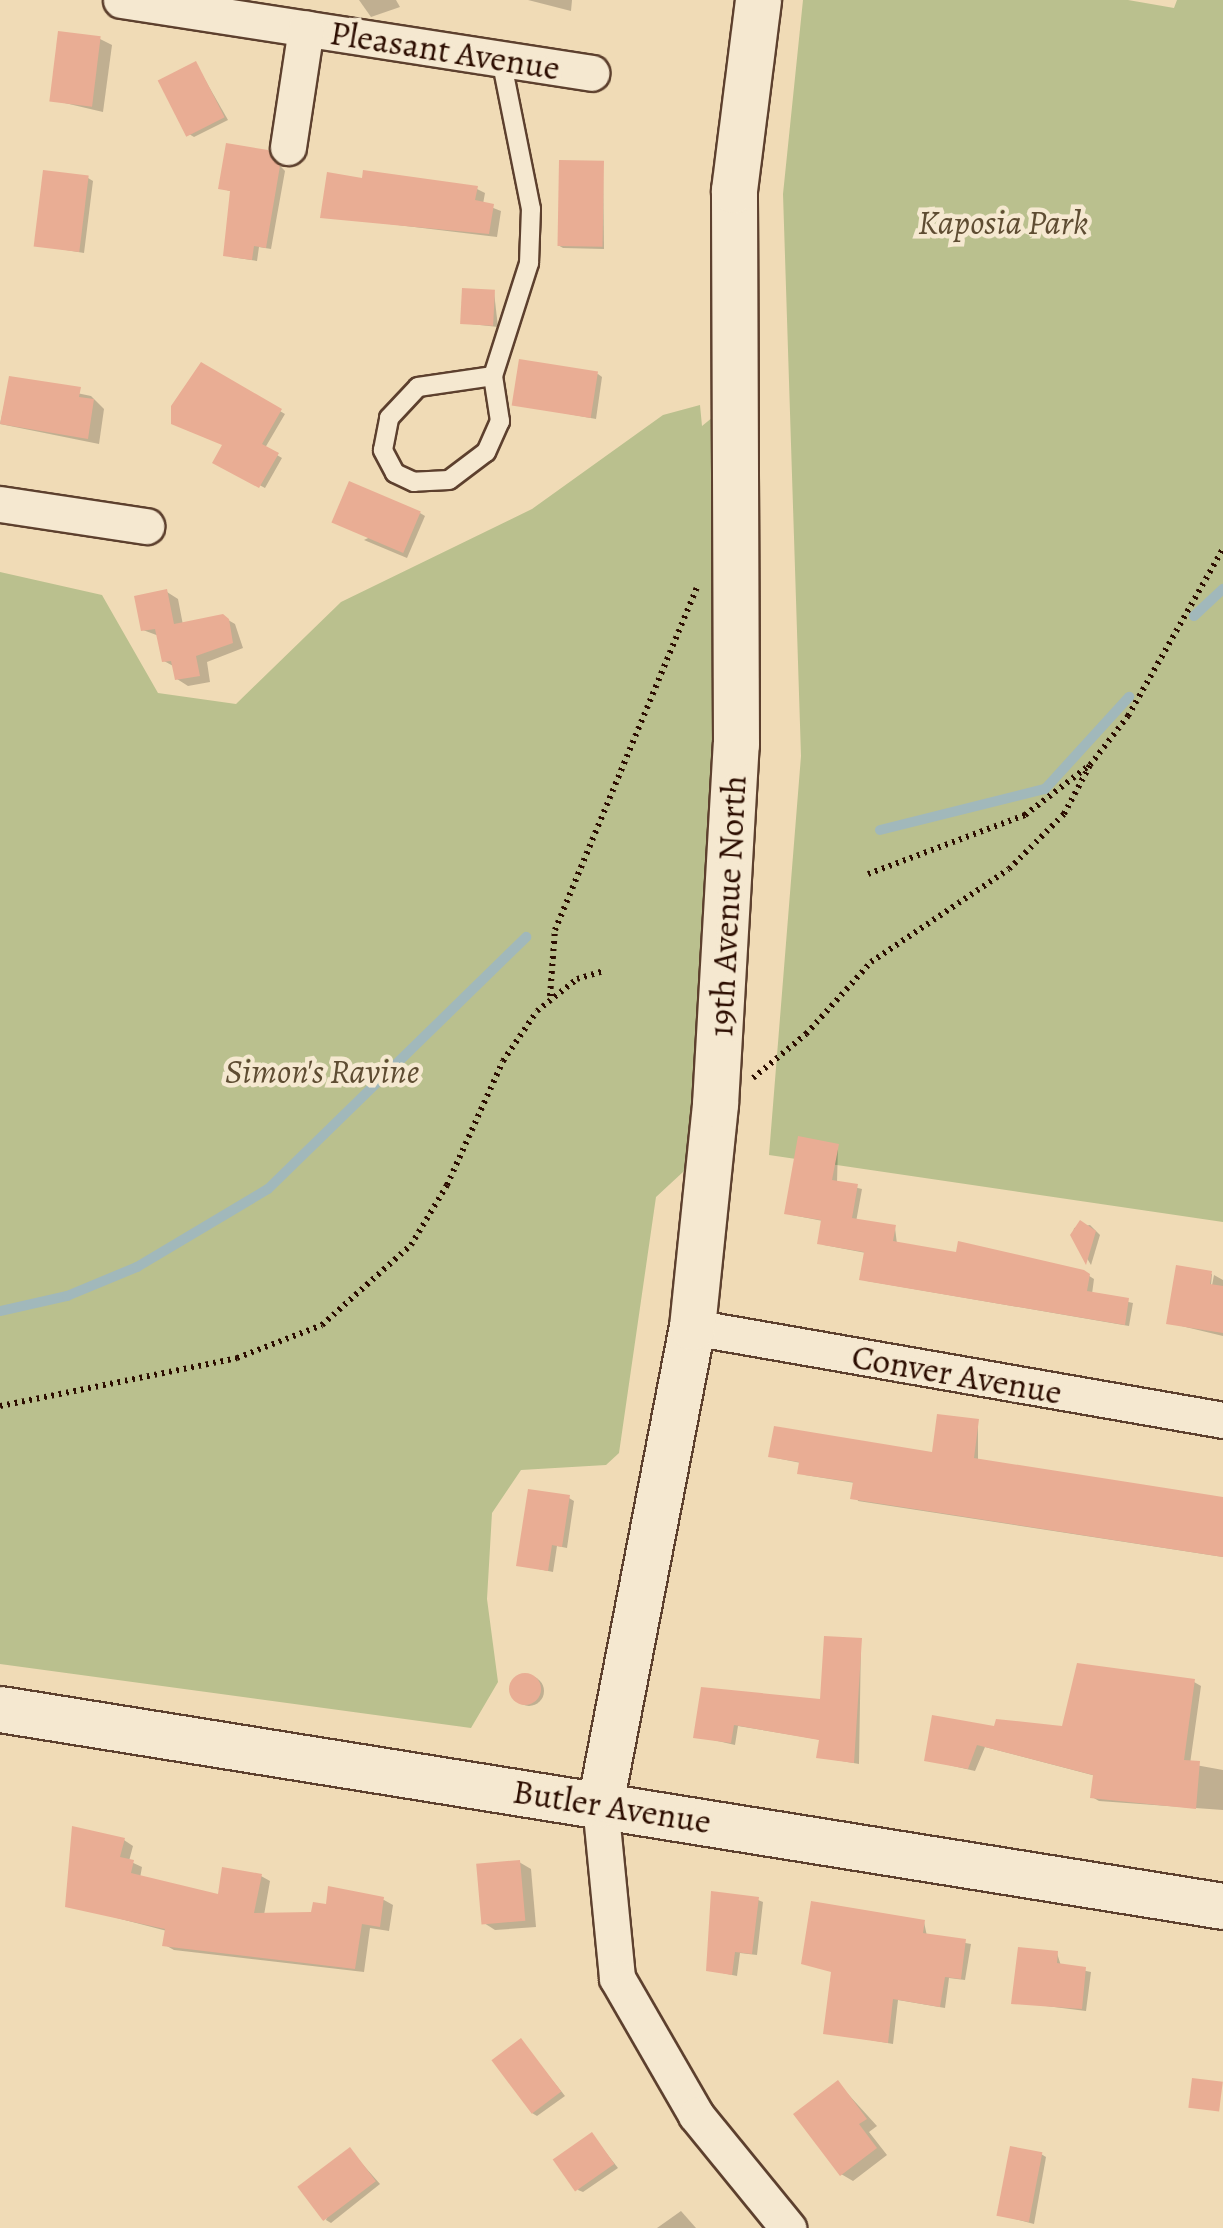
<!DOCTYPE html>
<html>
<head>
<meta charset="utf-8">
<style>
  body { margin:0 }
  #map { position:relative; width:1223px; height:2228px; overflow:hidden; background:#f0dbb6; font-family:Alegreya,serif }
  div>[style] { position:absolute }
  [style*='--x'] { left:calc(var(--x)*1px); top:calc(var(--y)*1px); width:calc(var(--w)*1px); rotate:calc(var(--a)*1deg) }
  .green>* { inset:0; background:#bac08e }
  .shadow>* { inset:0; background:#0003 }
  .round { border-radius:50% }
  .stream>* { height:10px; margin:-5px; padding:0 5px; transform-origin:5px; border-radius:5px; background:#a1b8bb }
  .building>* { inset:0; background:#e9ad94; transform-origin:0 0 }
  .path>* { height:6px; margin-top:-3px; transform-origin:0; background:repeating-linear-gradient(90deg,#2c0d00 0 2.5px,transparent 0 7.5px) }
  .roads { filter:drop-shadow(2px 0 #5d402e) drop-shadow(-2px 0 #5d402e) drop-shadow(0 2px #5d402e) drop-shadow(0 -2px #5d402e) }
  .service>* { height:18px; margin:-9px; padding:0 9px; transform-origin:9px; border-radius:9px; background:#f5e8d0 }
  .minor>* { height:35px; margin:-17.5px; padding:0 17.5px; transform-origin:17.5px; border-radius:17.5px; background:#f5e8d0 }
  .tertiary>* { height:45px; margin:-22.5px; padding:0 22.5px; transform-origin:22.5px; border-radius:22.5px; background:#f5e8d0 }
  span { translate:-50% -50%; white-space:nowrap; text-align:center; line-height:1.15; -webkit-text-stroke:9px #f5e8d0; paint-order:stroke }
  .street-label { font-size:35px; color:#2c0d00 }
  .park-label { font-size:35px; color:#5e4c32; font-style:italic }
</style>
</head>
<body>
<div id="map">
  <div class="green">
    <div style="clip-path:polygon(803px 0,1128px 0,1174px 8px,1177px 0,1223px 0,1223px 1222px,769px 1155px,801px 756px,783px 194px)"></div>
    <div style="clip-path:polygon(735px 399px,710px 1147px,656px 1197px,619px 1453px,606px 1465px,521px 1470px,492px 1513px,487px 1599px,498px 1682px,471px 1728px,0 1664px,0 572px,102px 595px,158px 693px,236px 704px,341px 602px,532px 509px,663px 415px,700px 405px,702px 426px)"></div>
  </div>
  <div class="shadow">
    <div style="clip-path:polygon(359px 0,396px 0,400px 7px,371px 17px)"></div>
    <div style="clip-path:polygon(528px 0,572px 0,571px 11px)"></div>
    <div style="clip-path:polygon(100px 39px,112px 45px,103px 112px,52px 100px)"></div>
    <div style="clip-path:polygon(196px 64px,228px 120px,194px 137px,189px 134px)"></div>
    <div style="clip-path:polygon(267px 152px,285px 171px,271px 249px,259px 247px,257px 261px,231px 257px,226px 254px,233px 192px,220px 188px)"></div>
    <div style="clip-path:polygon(603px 164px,604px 249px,563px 248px,558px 245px)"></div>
    <div style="clip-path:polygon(88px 178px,93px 181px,84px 253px,36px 245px)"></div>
    <div style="clip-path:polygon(477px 189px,485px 193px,483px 204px,501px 211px,497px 237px,323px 216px)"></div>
    <div style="clip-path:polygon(494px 292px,498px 327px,462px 323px)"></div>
    <div style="clip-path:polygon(201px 366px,285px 414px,265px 448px,282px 458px,265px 488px,215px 462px,225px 445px)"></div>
    <div style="clip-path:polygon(598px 374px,602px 377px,596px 419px,514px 404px)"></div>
    <div style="clip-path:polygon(10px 379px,91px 396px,104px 409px,99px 444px,0 424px)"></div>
    <div style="clip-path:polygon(420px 513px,425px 516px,407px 558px,364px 540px)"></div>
    <div style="clip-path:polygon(167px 592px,178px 599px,183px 625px,223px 617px,235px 624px,243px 648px,207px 662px,210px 682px,188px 686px,177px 679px,175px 667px,164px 661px,159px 636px,143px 630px)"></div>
    <div style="clip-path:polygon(838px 1146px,837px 1183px,862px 1189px,856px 1222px,895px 1228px,897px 1244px,1083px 1272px,1094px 1279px,1092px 1294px,1133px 1303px,1129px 1326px,867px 1281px,866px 1253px,824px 1245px,823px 1221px,792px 1215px)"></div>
    <div style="clip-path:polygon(1090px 1225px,1100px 1235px,1091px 1265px,1073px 1235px,1074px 1228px)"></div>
    <div style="clip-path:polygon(1178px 1268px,1212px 1274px,1210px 1296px,1214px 1275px,1223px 1280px,1223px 1336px,1169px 1323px)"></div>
    <div style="clip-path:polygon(978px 1422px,978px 1462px,1223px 1501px,1223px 1557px,858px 1501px,855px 1483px,805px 1475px,801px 1463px,776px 1458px,934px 1455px)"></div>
    <div style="clip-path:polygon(569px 1498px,574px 1501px,567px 1548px,557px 1546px,553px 1572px,519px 1565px)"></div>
    <div style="clip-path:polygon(861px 1641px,859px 1764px,819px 1757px,822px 1740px,738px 1726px,735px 1745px,696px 1736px,703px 1690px,822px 1702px)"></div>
    <div class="round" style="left:514px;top:1676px;width:30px;height:30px"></div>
    <div style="clip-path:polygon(1194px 1682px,1201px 1686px,1190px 1764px,1223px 1770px,1223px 1810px,1099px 1801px,1092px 1797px,1096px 1776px,985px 1747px,975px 1771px,927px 1760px,996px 1729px,1064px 1729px)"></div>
    <div style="clip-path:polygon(124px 1840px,133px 1846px,129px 1861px,142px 1867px,140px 1878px,220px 1897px,261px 1876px,270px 1881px,264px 1915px,314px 1914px,384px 1900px,393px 1905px,389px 1931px,370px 1928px,364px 1972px,174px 1950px,165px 1945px,167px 1931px,67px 1905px)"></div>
    <div style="clip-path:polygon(519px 1862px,531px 1869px,536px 1927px,495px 1930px,484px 1923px)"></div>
    <div style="clip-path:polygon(758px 1900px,763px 1902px,757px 1955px,740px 1953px,737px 1976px,708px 1970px)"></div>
    <div style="clip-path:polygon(924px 1922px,927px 1936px,971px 1944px,965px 1980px,949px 1978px,945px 2008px,898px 2000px,893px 2044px,825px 2032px,833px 1972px)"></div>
    <div style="clip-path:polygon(1057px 1953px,1061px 1966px,1091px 1972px,1086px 2011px,1014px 2002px)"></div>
    <div style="clip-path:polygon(521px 2041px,565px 2096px,537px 2116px,532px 2113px)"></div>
    <div style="clip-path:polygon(838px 2083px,877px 2126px,869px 2132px,887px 2155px,853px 2181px,841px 2174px)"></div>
    <div style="clip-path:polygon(592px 2135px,618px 2168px,583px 2192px,578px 2190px)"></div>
    <div style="clip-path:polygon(350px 2150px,380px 2184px,331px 2223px,326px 2220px)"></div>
    <div style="clip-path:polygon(1041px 2154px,1046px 2157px,1034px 2224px,1000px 2215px)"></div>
    <div style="clip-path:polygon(681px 2211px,696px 2228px,657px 2228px)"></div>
  </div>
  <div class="stream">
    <div style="--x:1194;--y:616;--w:40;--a:-43"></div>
    <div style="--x:880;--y:830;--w:170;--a:-14"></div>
    <div style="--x:1045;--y:789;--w:125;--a:-47.6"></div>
    <div style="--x:0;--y:1311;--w:69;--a:-12.6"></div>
    <div style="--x:67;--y:1296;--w:76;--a:-22.5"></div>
    <div style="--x:137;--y:1267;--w:152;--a:-30.8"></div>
    <div style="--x:268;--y:1189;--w:361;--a:-44.3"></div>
  </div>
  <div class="building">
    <div style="left:58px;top:31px;width:43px;height:71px;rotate:7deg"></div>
    <div style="left:196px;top:61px;width:63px;height:43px;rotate:63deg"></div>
    <div style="clip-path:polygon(226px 143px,268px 150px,280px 166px,266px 248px,254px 246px,252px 260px,223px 256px,230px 191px,218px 189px)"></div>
    <div style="left:559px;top:160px;width:45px;height:86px;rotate:1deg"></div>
    <div style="left:43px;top:170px;width:46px;height:77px;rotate:7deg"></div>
    <div style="clip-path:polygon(363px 170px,478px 186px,475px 200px,494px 204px,489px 234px,320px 218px,327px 172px,362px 178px)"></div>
    <div style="left:462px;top:288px;width:33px;height:36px;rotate:3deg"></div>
    <div style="left:519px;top:359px;width:80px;height:47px;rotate:9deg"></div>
    <div style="clip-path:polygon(201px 362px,282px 409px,262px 444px,279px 453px,259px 488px,212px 463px,222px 445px,171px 424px,171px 406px)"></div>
    <div style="clip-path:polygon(9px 376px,81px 387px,79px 397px,94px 399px,88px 439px,0 424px)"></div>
    <div style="left:349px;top:481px;width:78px;height:45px;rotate:23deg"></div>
    <div style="clip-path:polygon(167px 589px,174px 624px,223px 614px,229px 619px,233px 643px,196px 656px,200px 676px,175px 680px,171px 661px,162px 662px,155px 629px,141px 631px,134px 596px)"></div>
    <div style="clip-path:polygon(798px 1136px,839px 1144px,832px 1180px,858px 1184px,852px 1218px,896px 1225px,893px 1241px,956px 1252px,958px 1241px,1084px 1270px,1090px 1274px,1087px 1291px,1129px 1298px,1125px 1325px,859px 1280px,864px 1252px,817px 1244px,821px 1220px,784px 1214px)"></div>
    <div style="clip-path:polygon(1080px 1220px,1096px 1231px,1086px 1265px,1070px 1235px)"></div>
    <div style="clip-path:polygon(1176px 1265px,1212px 1271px,1210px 1284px,1223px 1286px,1223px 1333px,1166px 1324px)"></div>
    <div style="clip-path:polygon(937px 1414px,979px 1419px,974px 1458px,1223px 1497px,1223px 1557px,850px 1499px,853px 1482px,797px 1474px,799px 1462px,768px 1457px,774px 1426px,932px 1452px)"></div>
    <div style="clip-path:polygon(528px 1489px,570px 1495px,562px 1547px,552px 1545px,548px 1571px,516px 1566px)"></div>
    <div style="clip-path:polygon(824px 1636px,862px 1638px,854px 1763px,816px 1758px,819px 1740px,734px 1725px,731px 1743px,693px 1738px,701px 1687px,820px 1699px)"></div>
    <div style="clip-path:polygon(1077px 1663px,1195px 1679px,1184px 1760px,1200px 1761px,1196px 1809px,1090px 1798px,1093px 1775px,977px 1745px,968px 1769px,924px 1761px,932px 1715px,994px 1726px,996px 1719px,1062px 1726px)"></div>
    <div class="round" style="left:509px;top:1673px;width:32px;height:32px"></div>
    <div style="clip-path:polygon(72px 1826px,125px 1838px,120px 1857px,134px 1860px,131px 1873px,218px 1894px,222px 1867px,262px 1874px,254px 1913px,311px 1912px,313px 1902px,326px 1904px,328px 1886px,384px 1897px,380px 1927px,362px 1924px,355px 1969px,162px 1946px,165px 1929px,65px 1907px)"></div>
    <div style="left:520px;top:1860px;width:61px;height:44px;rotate:85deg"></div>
    <div style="clip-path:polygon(711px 1891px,759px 1897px,752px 1954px,735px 1952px,732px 1975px,706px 1971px)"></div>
    <div style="clip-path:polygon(811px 1901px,925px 1920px,923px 1933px,966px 1939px,961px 1979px,945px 1977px,940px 2007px,893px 1999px,888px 2043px,823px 2034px,831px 1972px,801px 1964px)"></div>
    <div style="clip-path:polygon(1018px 1947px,1058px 1951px,1057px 1963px,1086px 1967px,1082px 2009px,1011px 2004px)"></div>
    <div style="left:521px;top:2038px;width:67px;height:37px;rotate:53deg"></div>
    <div style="left:1192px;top:2078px;width:31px;height:30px;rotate:7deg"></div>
    <div style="clip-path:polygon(838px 2080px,867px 2119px,859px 2124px,877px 2148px,840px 2176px,793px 2114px)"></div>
    <div style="left:592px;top:2132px;width:39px;height:48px;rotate:55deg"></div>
    <div style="left:1010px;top:2146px;width:33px;height:71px;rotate:11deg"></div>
    <div style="left:350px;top:2147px;width:43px;height:66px;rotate:53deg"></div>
  </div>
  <div class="path">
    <div style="--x:868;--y:874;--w:168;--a:-20.6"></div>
    <div style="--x:1025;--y:815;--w:82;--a:-37.6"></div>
    <div style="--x:1090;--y:765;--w:62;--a:-52.2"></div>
    <div style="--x:1128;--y:716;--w:192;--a:-60.4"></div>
    <div style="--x:550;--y:996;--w:66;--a:-85.7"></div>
    <div style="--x:555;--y:930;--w:370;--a:-67.5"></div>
    <div style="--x:753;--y:1078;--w:69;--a:-39.7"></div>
    <div style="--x:806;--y:1034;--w:97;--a:-47.9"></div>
    <div style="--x:871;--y:962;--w:166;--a:-34"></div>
    <div style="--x:1009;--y:869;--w:78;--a:-45"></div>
    <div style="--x:1064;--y:814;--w:55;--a:-62"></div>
    <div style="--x:0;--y:1406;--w:242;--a:-11.4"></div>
    <div style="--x:237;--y:1358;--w:91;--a:-21.2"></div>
    <div style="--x:322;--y:1325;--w:120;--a:-42"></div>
    <div style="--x:411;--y:1245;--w:70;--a:-59"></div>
    <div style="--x:447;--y:1185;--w:136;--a:-65.7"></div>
    <div style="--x:503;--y:1061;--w:60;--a:-55.8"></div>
    <div style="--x:537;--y:1011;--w:51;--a:-38.7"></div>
    <div style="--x:577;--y:979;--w:28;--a:-17"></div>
  </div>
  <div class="roads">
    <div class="service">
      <div style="--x:493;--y:376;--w:46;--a:81.2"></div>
      <div style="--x:500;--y:421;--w:34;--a:114"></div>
      <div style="--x:486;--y:452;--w:46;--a:142.9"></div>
      <div style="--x:449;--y:480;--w:35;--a:177"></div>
      <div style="--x:414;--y:482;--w:21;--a:-155"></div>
      <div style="--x:395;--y:473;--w:26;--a:-118"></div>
      <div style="--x:383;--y:450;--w:33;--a:-79"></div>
      <div style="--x:389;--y:418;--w:42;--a:-46.9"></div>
      <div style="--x:418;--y:387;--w:76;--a:-8.3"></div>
      <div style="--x:493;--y:376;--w:119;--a:-72.3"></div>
      <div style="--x:529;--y:263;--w:54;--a:-87.9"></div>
      <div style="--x:531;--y:209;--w:153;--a:-101.3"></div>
    </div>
    <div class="minor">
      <div style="--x:121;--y:0;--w:476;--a:8.8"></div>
      <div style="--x:288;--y:147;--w:120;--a:-81.4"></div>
      <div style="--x:0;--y:504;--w:148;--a:8.6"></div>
      <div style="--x:692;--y:1327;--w:539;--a:9.93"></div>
      <div style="--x:600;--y:1804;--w:175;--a:84.4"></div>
      <div style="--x:617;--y:1978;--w:158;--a:60"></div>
      <div style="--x:696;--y:2115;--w:146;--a:50.8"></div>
    </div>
    <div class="tertiary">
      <div style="--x:0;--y:1709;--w:1239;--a:9.15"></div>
      <div style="--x:600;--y:1804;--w:486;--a:-79.1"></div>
      <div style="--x:692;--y:1327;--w:224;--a:-84.1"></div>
      <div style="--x:715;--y:1104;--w:361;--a:-86.7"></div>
      <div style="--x:736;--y:744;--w:554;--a:-90.21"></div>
      <div style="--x:734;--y:190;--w:192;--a:-82.8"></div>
    </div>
  </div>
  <div class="street-label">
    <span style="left:445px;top:50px;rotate:9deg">Pleasant Avenue</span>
    <span style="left:727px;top:906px;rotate:-87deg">19th Avenue North</span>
    <span style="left:957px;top:1374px;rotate:10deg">Conver Avenue</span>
    <span style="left:612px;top:1806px;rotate:9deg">Butler Avenue</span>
  </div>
  <div class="park-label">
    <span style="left:1003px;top:222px">Kaposia Park</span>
    <span style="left:322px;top:1071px">Simon's Ravine</span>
  </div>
</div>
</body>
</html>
